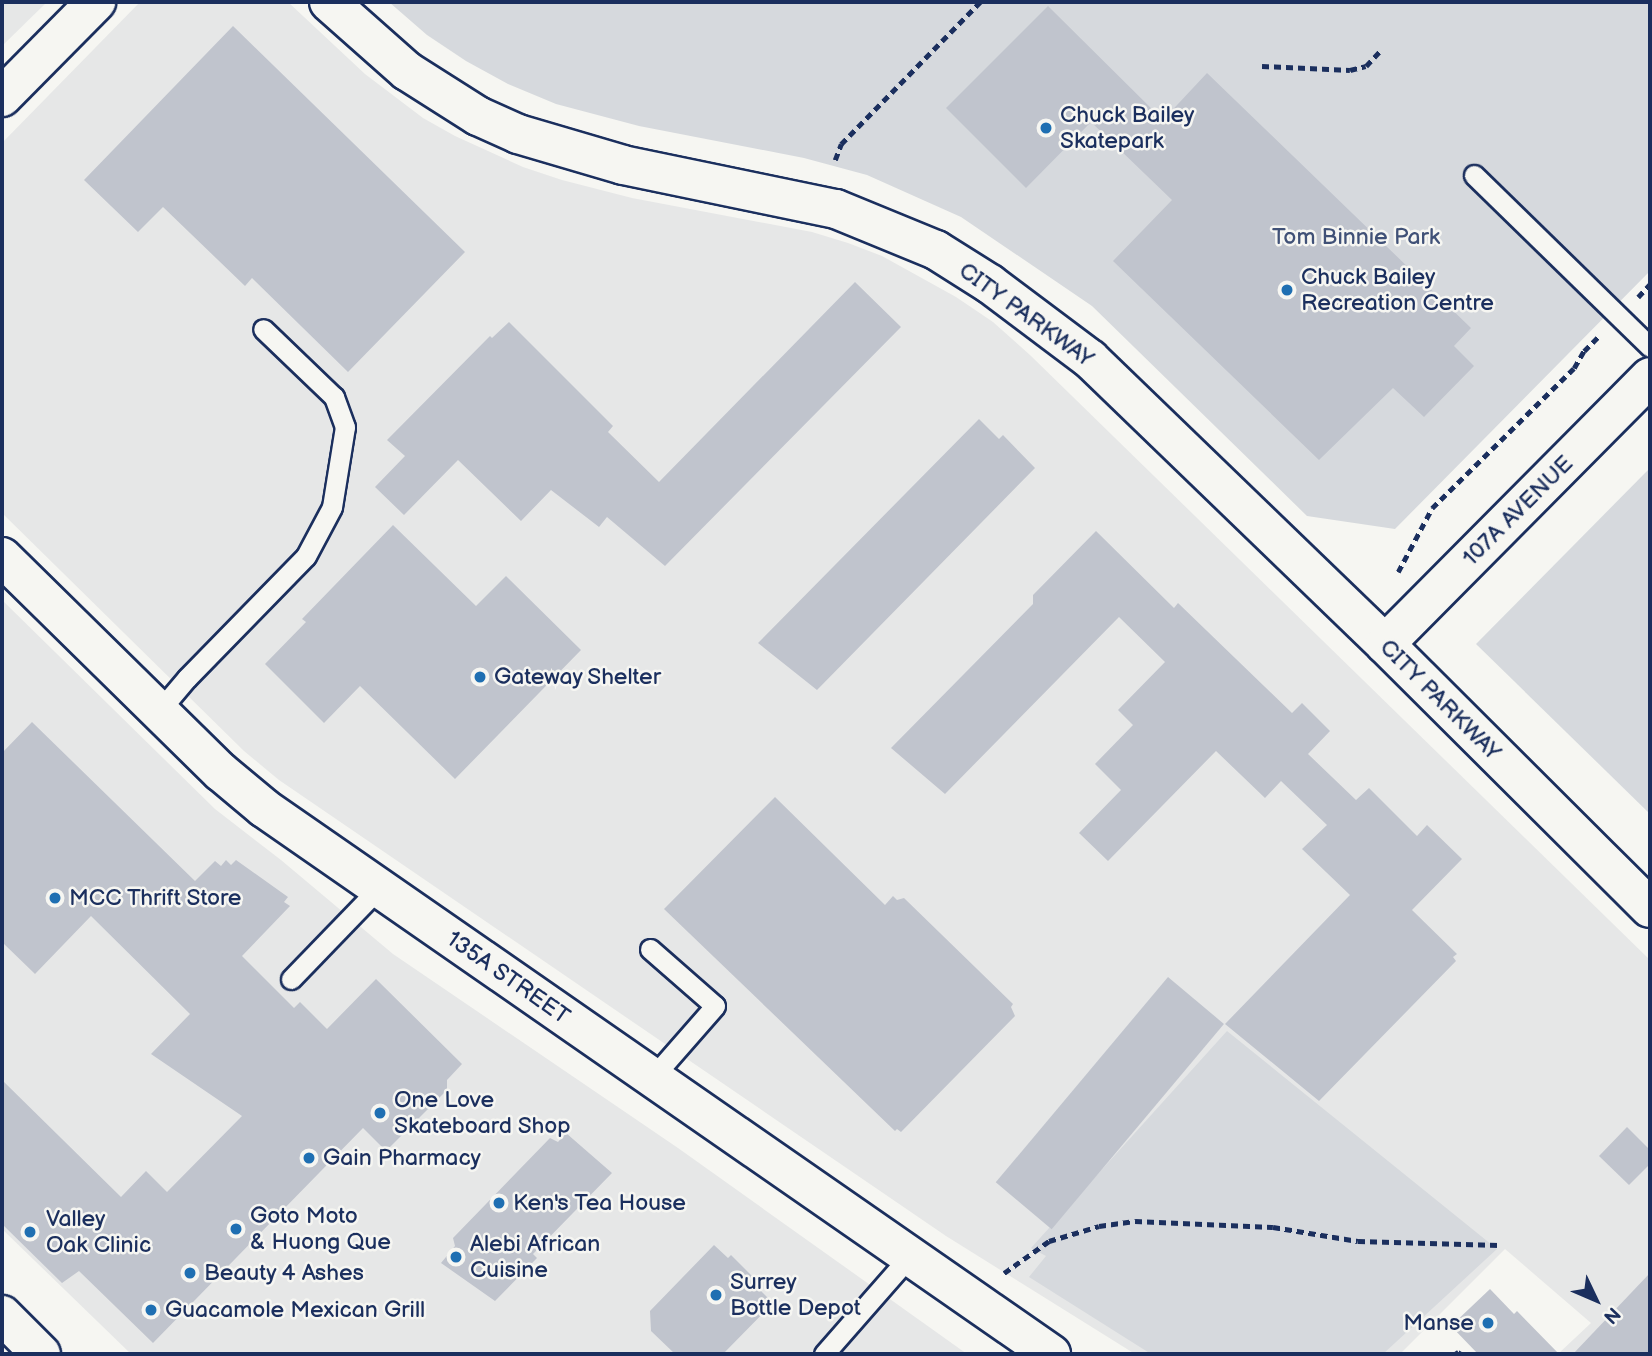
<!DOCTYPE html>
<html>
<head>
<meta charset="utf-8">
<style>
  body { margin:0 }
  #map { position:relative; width:1652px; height:1356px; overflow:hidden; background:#f6f6f2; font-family:"Balsamiq Sans",sans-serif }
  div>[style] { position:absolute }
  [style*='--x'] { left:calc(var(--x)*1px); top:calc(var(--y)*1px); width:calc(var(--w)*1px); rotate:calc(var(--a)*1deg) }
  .built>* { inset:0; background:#e6e7e7 }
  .green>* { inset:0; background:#d6d9dd }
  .building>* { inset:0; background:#c0c4cd; transform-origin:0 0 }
  .path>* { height:4.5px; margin-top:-2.25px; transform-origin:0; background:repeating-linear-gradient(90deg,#1b2f5e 0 7px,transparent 0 12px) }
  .roads { filter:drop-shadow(2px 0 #1b2f5e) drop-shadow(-2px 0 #1b2f5e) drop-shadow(0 2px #1b2f5e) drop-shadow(0 -2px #1b2f5e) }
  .service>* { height:19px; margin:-9.5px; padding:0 9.5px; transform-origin:9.5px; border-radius:9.5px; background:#f6f6f2 }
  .tertiary>* { height:38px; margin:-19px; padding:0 19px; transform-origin:19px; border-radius:19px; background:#f6f6f2 }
  .primary>* { height:38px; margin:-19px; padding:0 19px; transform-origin:19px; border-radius:19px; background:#f6f6f2 }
  .dots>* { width:19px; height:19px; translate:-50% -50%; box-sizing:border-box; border:4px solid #f6f6f2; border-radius:50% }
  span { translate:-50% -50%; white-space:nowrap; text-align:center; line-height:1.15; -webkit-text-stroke:5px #f6f6f2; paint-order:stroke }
  .poi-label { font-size:23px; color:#1b2f5e }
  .left { translate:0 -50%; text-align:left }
  .right { translate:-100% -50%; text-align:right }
  .park-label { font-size:23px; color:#405177 }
  .street-label { font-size:23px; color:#1b2f5e }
  .frame { position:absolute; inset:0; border:4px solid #1b2f5e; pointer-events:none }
  .north { position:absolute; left:1561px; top:1265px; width:70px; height:70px; -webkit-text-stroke:5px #f6f6f2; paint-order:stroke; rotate:134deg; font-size:19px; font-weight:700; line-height:28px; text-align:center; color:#1b2f5e }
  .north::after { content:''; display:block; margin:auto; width:24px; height:32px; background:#1b2f5e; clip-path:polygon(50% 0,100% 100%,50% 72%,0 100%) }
</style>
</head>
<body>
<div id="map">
  <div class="built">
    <div style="clip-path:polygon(2px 2px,47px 2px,2px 46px)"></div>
    <div style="clip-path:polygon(140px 2px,288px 2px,365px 74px,423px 118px,455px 136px,523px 167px,562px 180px,632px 198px,812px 232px,848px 243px,882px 256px,956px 297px,993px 322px,1030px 355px,1650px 960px,1650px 1354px,1558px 1354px,1591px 1323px,1505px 1249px,1400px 1354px,1135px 1354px,946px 1236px,279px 780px,244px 751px,2px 513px,2px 143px)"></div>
    <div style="clip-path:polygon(2px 600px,215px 809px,281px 860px,393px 954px,678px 1148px,967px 1354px,131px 1354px,2px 1229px)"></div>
  </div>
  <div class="green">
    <div style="clip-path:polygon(389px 2px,1650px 2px,1650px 271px,1395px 529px,1307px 516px,1092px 306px,961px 217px,867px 175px,804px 158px,639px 126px,556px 104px,508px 84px,466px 61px,427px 35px)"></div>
    <div style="clip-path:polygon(1650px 468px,1650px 814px,1476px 644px)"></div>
    <div style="clip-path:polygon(1227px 1031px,1497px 1249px,1383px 1354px,1151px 1354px,1029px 1277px,1046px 1256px,1031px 1248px)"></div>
  </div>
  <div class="building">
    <div style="clip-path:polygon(1048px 6px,1163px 120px,1207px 73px,1471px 328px,1454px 346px,1474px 366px,1424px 417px,1393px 388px,1319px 460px,1113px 261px,1172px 200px,1091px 122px,1026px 188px,946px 108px)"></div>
    <div style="clip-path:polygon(233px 26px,465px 252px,348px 372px,252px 278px,245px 286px,163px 207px,138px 232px,84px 180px)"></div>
    <div style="clip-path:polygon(855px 282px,901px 327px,665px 566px,607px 517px,599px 527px,551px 490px,521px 521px,458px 460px,404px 515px,375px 487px,405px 456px,387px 440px,490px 336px,492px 338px,509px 322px,613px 426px,608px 432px,659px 482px)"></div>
    <div style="clip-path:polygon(979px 419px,999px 439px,1003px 435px,1035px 468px,817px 690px,758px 643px)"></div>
    <div style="clip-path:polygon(393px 525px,476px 606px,506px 576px,581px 650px,455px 779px,360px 686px,324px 723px,265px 664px,306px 622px,302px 619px)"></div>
    <div style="clip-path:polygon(1096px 531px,1174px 608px,1178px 603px,1292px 713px,1302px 703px,1330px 731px,1308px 754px,1356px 800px,1369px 788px,1417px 836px,1427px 825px,1462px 859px,1412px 910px,1457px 954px,1453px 957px,1456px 961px,1319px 1101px,1225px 1024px,1350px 895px,1302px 849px,1327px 825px,1281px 781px,1265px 798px,1216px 751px,1108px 861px,1079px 833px,1121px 790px,1095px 764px,1133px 725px,1118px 710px,1165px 662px,1119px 617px,945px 794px,891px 748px,1033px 604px,1033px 595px)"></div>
    <div style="clip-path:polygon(32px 722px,195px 881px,215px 861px,221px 866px,226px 860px,231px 865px,236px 860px,288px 897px,284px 902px,290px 906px,242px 956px,294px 1008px,300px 1002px,327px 1029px,376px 979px,462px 1064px,447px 1080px,447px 1090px,386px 1151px,363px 1128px,153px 1343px,79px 1271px,62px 1283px,2px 1224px,2px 1080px,121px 1197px,146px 1171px,167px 1192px,242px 1116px,151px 1054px,190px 1014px,91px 916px,35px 974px,2px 942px,2px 753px)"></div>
    <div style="clip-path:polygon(775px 797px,885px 905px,893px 896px,897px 900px,904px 898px,1013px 1004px,1011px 1007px,1015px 1016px,901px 1132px,897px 1129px,895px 1131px,664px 909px)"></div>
    <div style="left:1168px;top:977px;width:73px;height:268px;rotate:40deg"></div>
    <div style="clip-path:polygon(1627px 1127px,1650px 1150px,1650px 1164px,1629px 1185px,1599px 1156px)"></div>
    <div style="clip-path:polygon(566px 1133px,612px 1173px,533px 1254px,537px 1258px,495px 1301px,441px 1263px,455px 1246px,453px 1238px,550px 1138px,558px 1142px)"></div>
    <div style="clip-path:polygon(714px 1245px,728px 1258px,731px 1255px,760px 1284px,757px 1287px,773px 1303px,723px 1354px,675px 1354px,651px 1331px,650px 1311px)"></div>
    <div style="clip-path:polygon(1650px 1273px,1650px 1354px,1573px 1354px)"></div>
    <div style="clip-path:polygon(1490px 1289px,1514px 1314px,1517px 1311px,1559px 1354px,1478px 1354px,1451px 1326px)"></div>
  </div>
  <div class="path">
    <div style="--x:1262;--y:66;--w:88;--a:2.6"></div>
    <div style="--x:1350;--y:70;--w:16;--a:-14"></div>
    <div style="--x:1366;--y:66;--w:23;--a:-47"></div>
    <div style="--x:835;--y:160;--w:17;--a:-69"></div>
    <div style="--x:841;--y:144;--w:199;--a:-45.6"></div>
    <div style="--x:1638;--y:297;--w:18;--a:-47"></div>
    <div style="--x:1398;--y:572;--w:72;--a:-62"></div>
    <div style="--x:1432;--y:508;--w:199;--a:-44.6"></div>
    <div style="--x:1574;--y:368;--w:20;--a:-60"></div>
    <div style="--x:1584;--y:351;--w:21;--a:-45"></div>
    <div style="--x:1004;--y:1273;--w:55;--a:-35.4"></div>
    <div style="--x:1049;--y:1241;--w:52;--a:-16.7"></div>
    <div style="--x:1099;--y:1226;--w:36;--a:-8"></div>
    <div style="--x:1135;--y:1221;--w:138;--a:2.5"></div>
    <div style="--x:1273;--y:1227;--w:86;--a:9.4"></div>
    <div style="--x:1358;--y:1241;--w:141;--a:1.6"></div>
    <div style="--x:1455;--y:1354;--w:4;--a:-34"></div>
    <div style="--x:1458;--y:1352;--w:4;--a:34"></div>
  </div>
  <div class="roads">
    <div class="service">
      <div style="--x:1474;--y:175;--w:246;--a:44.3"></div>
      <div style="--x:159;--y:711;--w:43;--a:-49.7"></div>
      <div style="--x:187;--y:678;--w:170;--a:-45.7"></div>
      <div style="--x:306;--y:556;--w:55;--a:-62"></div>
      <div style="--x:332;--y:507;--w:81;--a:-80.8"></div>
      <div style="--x:345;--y:427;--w:32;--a:-110"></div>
      <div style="--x:334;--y:397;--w:98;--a:-136.2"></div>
      <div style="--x:650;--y:949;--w:86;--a:41.2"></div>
      <div style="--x:715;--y:1006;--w:96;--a:131.2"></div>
      <div style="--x:291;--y:979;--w:125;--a:-46"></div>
      <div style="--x:824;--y:1354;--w:129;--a:-48.8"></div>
    </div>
    <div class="tertiary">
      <div style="--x:329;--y:2;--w:104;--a:41.5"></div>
      <div style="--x:407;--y:71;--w:84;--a:32.4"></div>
      <div style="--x:478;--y:116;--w:44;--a:24.2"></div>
      <div style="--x:518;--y:134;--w:109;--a:16.4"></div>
      <div style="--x:623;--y:165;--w:217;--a:11.7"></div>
      <div style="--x:836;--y:209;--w:108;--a:22.3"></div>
      <div style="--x:936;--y:250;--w:64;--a:32.2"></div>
      <div style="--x:990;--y:284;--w:125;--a:36.9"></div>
      <div style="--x:1090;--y:359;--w:410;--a:44"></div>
      <div style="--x:1385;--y:644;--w:374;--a:44.9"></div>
      <div style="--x:2;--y:97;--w:134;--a:-45.3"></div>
      <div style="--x:2;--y:557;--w:307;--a:44.5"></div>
      <div style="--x:221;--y:772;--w:56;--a:39.9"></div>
      <div style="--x:264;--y:808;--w:958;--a:34.75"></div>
      <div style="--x:1385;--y:644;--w:376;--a:-45.2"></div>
    </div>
    <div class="primary">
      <div style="--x:2;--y:1315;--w:55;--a:45"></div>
    </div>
  </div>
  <div class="dots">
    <div style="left:1046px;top:128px;background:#1f6fb2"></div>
    <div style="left:1287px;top:290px;background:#1f6fb2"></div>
    <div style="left:480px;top:677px;background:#1f6fb2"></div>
    <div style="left:55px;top:898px;background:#1f6fb2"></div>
    <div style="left:380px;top:1113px;background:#1f6fb2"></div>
    <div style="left:309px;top:1158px;background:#1f6fb2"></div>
    <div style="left:499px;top:1203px;background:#1f6fb2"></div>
    <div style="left:236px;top:1229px;background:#1f6fb2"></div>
    <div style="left:30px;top:1232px;background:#1f6fb2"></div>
    <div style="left:456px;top:1257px;background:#1f6fb2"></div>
    <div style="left:190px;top:1273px;background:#1f6fb2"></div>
    <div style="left:716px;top:1295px;background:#1f6fb2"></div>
    <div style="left:151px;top:1310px;background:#1f6fb2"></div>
    <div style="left:1488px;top:1323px;background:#1f6fb2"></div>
  </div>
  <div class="poi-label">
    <span class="left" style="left:1060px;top:128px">Chuck Bailey<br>Skatepark</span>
    <span class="left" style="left:1301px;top:290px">Chuck Bailey<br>Recreation Centre</span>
    <span class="left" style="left:494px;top:677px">Gateway Shelter</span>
    <span class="left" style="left:69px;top:898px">MCC Thrift Store</span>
    <span class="left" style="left:394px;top:1113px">One Love<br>Skateboard Shop</span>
    <span class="left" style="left:323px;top:1158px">Gain Pharmacy</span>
    <span class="left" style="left:513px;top:1203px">Ken's Tea House</span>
    <span class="left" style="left:250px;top:1229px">Goto Moto<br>&amp; Huong Que</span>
    <span class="left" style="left:46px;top:1232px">Valley<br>Oak Clinic</span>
    <span class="left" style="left:470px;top:1257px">Alebi African<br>Cuisine</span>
    <span class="left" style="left:204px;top:1273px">Beauty 4 Ashes</span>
    <span class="left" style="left:730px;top:1295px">Surrey<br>Bottle Depot</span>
    <span class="left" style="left:165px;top:1310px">Guacamole Mexican Grill</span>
    <span class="right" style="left:1474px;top:1323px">Manse</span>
  </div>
  <div class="park-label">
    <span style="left:1356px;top:237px">Tom Binnie Park</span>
  </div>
  <div class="street-label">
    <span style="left:1026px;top:315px;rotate:36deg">CITY PARKWAY</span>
    <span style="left:1518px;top:511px;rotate:-45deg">107A AVENUE</span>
    <span style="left:1440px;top:700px;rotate:45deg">CITY PARKWAY</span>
    <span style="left:508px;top:978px;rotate:35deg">135A STREET</span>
  </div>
  <div class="frame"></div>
  <div class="north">N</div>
</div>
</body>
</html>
